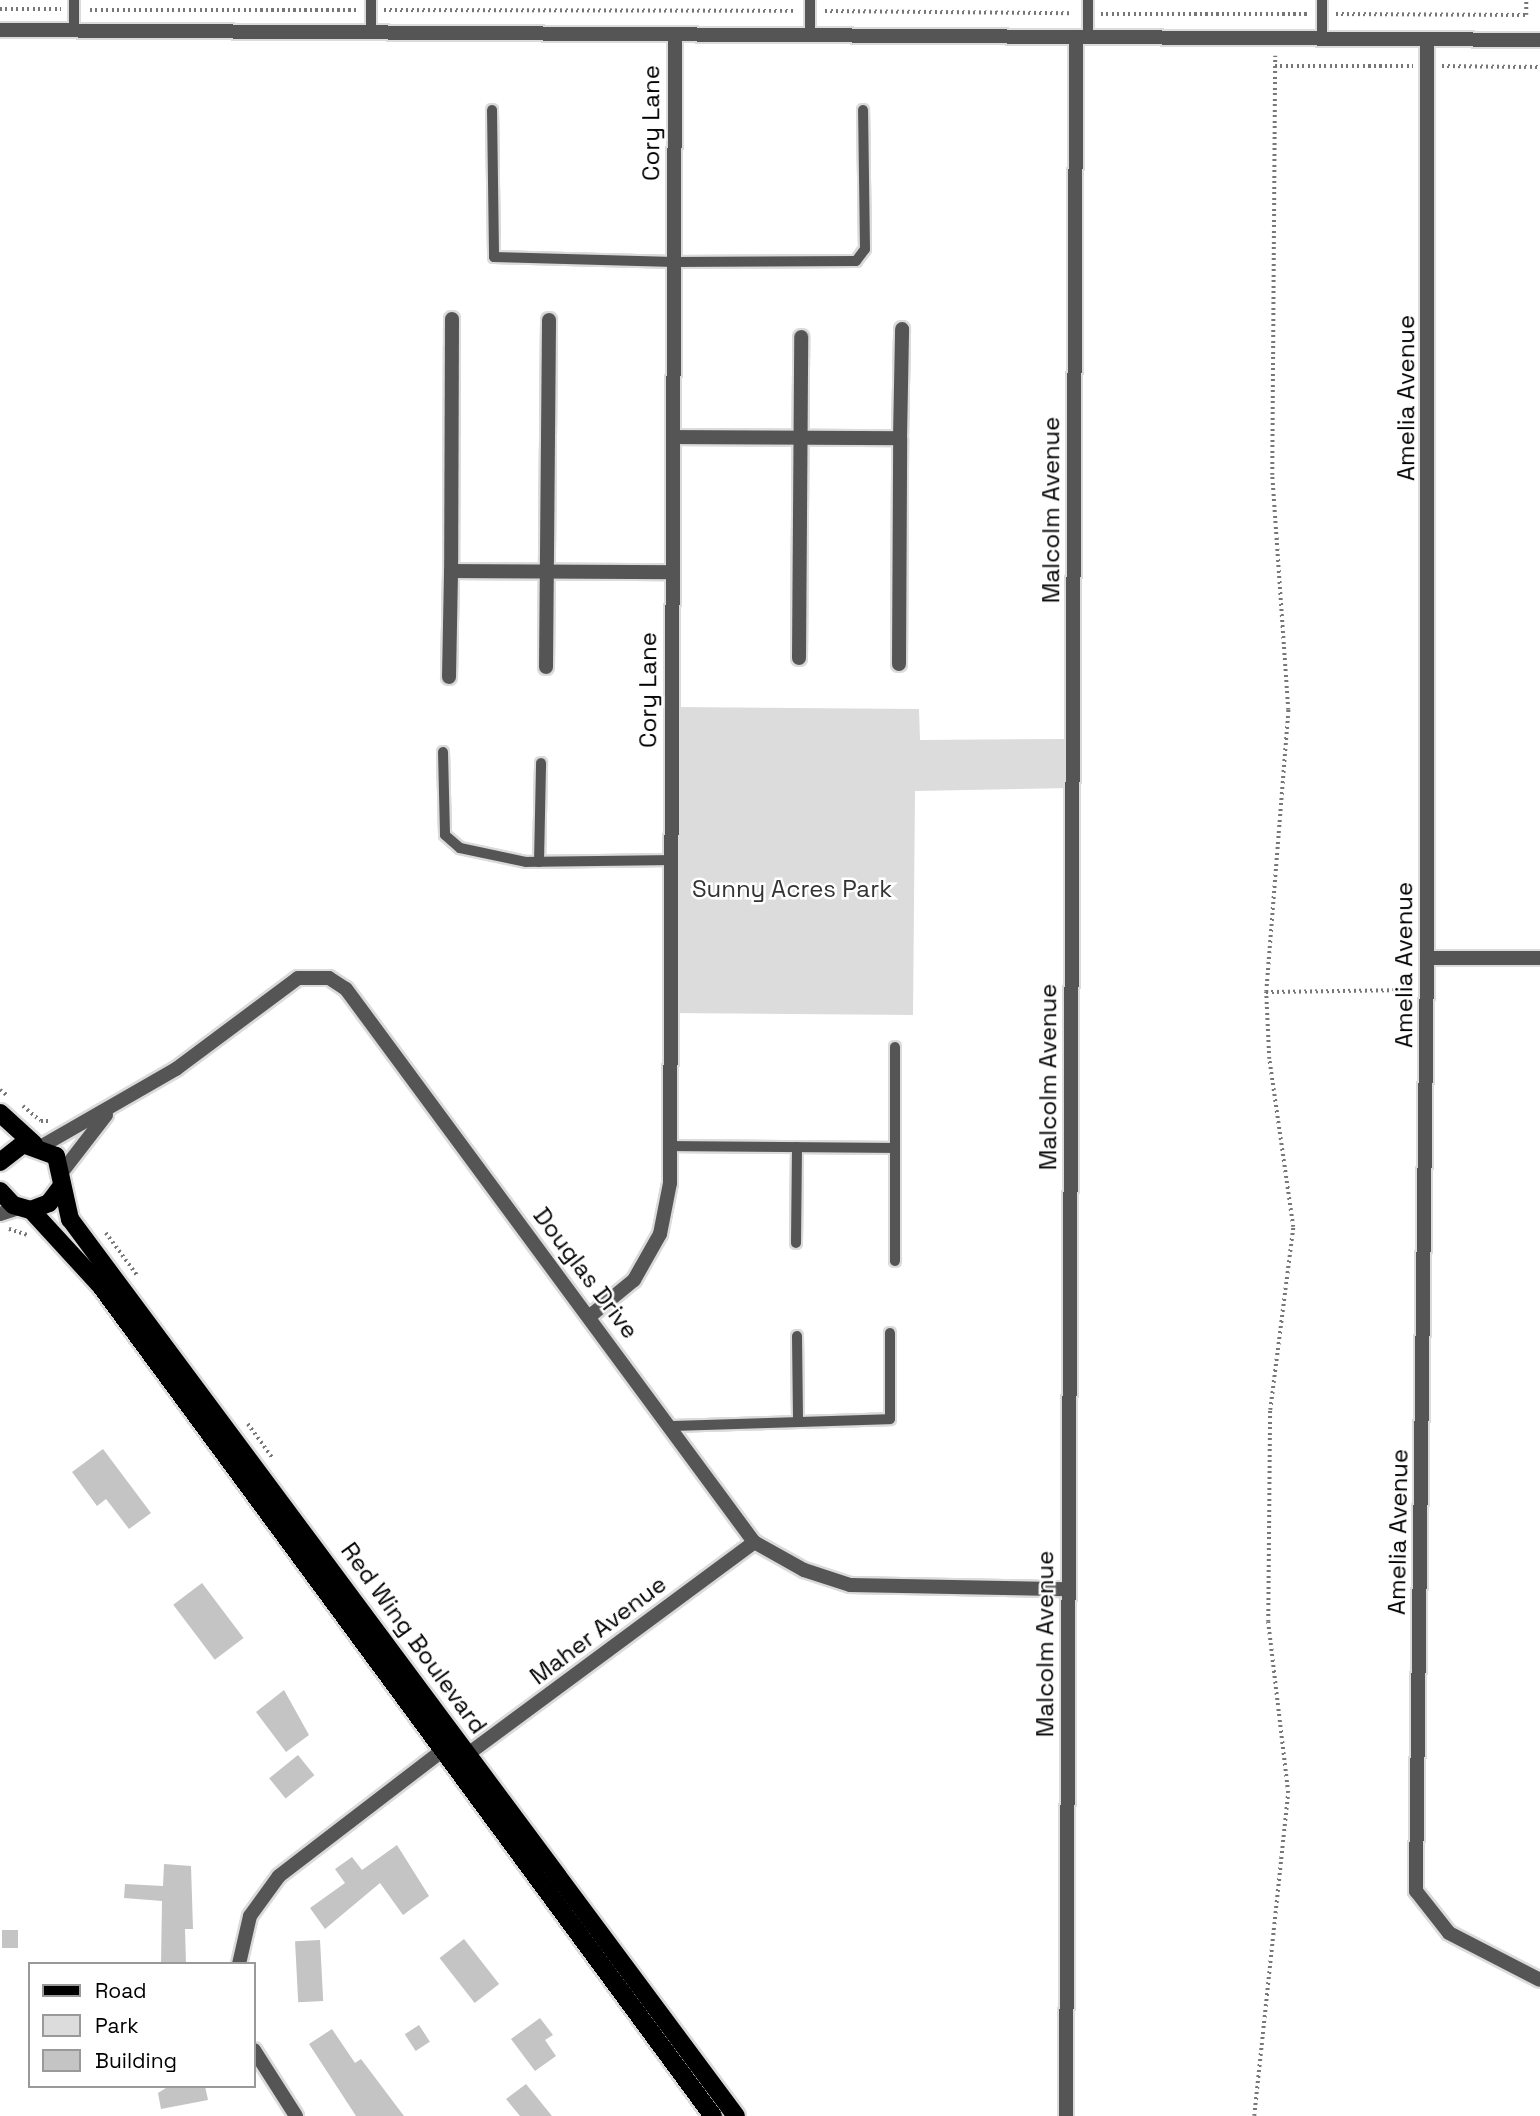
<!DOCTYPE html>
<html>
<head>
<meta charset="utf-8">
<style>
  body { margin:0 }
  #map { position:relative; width:1540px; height:2116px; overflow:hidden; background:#fff; font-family:"Space Grotesk",sans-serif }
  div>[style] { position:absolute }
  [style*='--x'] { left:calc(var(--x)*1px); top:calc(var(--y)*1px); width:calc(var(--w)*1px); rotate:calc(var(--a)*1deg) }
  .green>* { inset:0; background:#dcdcdc }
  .building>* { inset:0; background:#c4c4c4; transform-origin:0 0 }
  .path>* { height:3.5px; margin-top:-1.75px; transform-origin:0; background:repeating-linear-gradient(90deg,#777 0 2px,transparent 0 5.5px) }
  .roads { filter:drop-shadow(2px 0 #dbdbdb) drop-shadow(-2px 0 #dbdbdb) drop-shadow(0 2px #dbdbdb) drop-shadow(0 -2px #dbdbdb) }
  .service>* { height:10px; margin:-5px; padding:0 5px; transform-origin:5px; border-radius:5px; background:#555 }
  .minor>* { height:14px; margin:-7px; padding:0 7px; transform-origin:7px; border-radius:7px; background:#555 }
  .primary>* { height:18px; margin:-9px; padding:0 9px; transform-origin:9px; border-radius:9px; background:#000 }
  span { translate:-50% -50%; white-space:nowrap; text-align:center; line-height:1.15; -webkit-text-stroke:5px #fff; paint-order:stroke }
  .street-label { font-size:24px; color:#000 }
  .park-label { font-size:24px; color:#333 }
  .legend { position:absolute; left:28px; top:1962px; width:228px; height:126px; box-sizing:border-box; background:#fff; border:2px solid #999; margin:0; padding:9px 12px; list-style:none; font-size:21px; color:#000 }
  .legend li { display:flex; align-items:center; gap:14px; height:35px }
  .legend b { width:35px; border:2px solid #999 }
</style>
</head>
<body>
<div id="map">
  <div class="green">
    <div style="clip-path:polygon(671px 707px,919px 709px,920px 740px,1072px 739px,1072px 788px,915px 791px,913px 1015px,669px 1013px)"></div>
  </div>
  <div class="building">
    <div style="clip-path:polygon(103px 1449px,151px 1513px,129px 1529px,106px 1499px,97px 1506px,72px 1472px)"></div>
    <div style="left:202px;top:1583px;width:69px;height:36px;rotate:53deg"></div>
    <div style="clip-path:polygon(284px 1690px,309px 1735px,286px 1752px,256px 1712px)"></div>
    <div style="left:298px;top:1755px;width:26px;height:37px;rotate:51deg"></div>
    <div style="clip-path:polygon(397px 1845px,429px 1896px,403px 1915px,380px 1883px,325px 1929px,310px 1908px,345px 1883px,335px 1869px,352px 1857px,362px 1870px)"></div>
    <div style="clip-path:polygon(164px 1864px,191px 1866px,193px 1929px,185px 1929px,186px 1964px,161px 1964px,162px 1901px,124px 1898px,125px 1884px,163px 1886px)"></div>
    <div style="left:2px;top:1930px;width:16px;height:18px"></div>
    <div style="left:464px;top:1939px;width:57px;height:31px;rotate:52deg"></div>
    <div style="left:320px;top:1940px;width:61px;height:25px;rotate:87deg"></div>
    <div style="clip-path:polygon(540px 2018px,553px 2035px,545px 2040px,556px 2056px,535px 2071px,511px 2039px)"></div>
    <div style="left:419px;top:2025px;width:20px;height:17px;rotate:57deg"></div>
    <div style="clip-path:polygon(332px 2029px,355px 2063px,361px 2059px,404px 2116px,356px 2116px,309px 2044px)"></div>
    <div style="clip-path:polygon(526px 2084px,552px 2116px,520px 2116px,506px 2099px)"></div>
    <div style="clip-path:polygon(169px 2086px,205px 2086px,208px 2100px,161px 2109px,158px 2093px)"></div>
  </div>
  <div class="path">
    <div style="--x:0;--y:9;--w:61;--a:0"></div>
    <div style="--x:90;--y:10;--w:268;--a:0"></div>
    <div style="--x:384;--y:10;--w:412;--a:0.1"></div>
    <div style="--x:825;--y:11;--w:247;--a:0.5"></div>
    <div style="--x:1101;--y:14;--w:206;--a:0"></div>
    <div style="--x:1336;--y:14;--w:190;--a:0.3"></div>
    <div style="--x:1526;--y:15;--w:15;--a:-90"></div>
    <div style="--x:1275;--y:66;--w:138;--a:0"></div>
    <div style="--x:1442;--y:66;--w:98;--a:0.6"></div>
    <div style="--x:1266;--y:992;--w:145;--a:-0.8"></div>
    <div style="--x:0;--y:1090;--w:10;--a:37"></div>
    <div style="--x:23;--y:1106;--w:23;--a:40"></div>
    <div style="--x:41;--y:1121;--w:11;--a:0"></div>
    <div style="--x:9;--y:1229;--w:20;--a:18"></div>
    <div style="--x:106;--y:1233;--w:52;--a:53.6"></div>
    <div style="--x:248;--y:1424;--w:41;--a:54"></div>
    <div style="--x:1254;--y:2116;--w:325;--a:-84"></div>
    <div style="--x:1288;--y:1793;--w:172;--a:-96.7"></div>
    <div style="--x:1268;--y:1622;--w:212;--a:-89.5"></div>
    <div style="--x:1270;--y:1410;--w:184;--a:-82.8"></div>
    <div style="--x:1293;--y:1227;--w:170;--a:-98.1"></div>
    <div style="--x:1269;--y:1059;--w:67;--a:-92.6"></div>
    <div style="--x:1266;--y:992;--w:283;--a:-85.5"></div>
    <div style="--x:1288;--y:710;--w:236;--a:-93.9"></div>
    <div style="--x:1272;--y:475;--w:419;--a:-89.6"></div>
  </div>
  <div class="roads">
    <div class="service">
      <div style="--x:810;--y:0;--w:37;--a:90"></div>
      <div style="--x:1322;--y:0;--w:40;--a:90"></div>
      <div style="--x:74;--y:31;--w:31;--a:-90"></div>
      <div style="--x:371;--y:33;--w:33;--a:-90"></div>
      <div style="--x:1088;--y:38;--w:38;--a:-90"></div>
      <div style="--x:492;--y:110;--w:147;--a:89.2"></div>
      <div style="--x:494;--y:257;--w:180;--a:1.6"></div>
      <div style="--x:674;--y:262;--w:182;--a:-0.3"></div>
      <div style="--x:856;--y:261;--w:15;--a:-53"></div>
      <div style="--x:865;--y:249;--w:139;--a:-90.8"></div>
      <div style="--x:443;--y:752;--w:83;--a:88.6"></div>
      <div style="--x:445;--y:835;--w:20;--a:41"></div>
      <div style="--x:460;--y:848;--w:67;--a:12"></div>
      <div style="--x:526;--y:862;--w:144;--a:-0.8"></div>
      <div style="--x:539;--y:862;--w:99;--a:-88.8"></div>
      <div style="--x:670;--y:1146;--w:225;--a:0.5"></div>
      <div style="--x:796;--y:1243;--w:96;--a:-89.4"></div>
      <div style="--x:895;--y:1261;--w:214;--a:-90"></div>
      <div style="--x:797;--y:1336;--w:86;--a:89.3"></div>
      <div style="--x:670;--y:1426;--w:220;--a:-1.8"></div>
      <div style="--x:890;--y:1419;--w:86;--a:-90"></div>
    </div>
    <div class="minor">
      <div style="--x:0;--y:30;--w:1540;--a:0.37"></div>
      <div style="--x:1427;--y:39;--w:919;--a:90"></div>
      <div style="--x:1427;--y:958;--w:933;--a:90.68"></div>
      <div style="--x:1416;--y:1891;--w:53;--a:51.8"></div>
      <div style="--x:1449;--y:1933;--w:102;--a:27.3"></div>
      <div style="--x:452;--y:319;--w:252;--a:90.2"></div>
      <div style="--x:451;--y:571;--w:221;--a:0.3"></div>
      <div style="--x:673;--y:437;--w:227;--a:0.3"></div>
      <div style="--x:900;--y:438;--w:109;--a:-88.9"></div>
      <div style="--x:799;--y:658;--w:321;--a:-89.6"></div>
      <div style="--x:899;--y:664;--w:226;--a:-89.7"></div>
      <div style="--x:546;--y:667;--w:347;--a:-89.5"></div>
      <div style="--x:449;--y:677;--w:106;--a:-88.9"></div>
      <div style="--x:1427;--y:958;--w:113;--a:0"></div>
      <div style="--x:42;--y:1146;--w:155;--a:-29.9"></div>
      <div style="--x:176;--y:1069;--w:152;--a:-36.7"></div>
      <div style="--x:298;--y:978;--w:31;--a:0"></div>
      <div style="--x:329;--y:978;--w:20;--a:33"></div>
      <div style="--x:346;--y:989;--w:687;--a:53.58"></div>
      <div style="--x:754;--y:1542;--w:57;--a:29.2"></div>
      <div style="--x:804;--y:1570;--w:48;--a:18.1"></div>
      <div style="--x:850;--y:1585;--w:218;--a:1.1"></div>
      <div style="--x:62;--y:1172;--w:72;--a:-52.3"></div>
      <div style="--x:0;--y:1214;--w:20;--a:-18"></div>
      <div style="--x:590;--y:1316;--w:57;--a:-39.3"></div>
      <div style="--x:634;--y:1280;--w:53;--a:-60.5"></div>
      <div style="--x:660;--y:1234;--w:52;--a:-78.9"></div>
      <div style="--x:670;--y:1183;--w:1147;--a:-89.75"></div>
      <div style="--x:468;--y:1754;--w:356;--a:-36.5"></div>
      <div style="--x:239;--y:1964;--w:49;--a:-77.1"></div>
      <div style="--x:250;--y:1916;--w:49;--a:-54.1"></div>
      <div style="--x:279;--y:1876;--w:210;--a:-37.5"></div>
      <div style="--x:254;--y:2050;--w:78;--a:57.5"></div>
      <div style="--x:1066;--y:2116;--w:2078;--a:-89.72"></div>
    </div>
    <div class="primary">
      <div style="--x:0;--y:1113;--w:46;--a:42.4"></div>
      <div style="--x:0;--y:1162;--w:29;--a:-38"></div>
      <div style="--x:23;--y:1144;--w:35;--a:20"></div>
      <div style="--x:56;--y:1156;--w:65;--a:77.5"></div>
      <div style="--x:70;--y:1219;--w:1117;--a:53.41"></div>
      <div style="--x:0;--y:1191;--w:19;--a:47"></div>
      <div style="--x:13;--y:1205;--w:19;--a:16"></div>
      <div style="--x:31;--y:1210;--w:19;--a:-21"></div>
      <div style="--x:49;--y:1203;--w:20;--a:-53"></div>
      <div style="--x:31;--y:1210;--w:102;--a:47.4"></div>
      <div style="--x:100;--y:1285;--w:1033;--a:53.59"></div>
    </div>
  </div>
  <div class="street-label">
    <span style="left:651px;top:123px;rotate:-90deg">Cory Lane</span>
    <span style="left:1406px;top:398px;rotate:-90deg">Amelia Avenue</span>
    <span style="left:1051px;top:510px;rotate:-90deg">Malcolm Avenue</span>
    <span style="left:648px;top:690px;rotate:-90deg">Cory Lane</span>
    <span style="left:1404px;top:965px;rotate:-90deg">Amelia Avenue</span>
    <span style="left:1048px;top:1077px;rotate:-90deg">Malcolm Avenue</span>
    <span style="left:586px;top:1273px;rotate:53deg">Douglas Drive</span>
    <span style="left:1398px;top:1532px;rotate:-89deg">Amelia Avenue</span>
    <span style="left:598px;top:1630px;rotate:-37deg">Maher Avenue</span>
    <span style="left:414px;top:1638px;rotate:54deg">Red Wing Boulevard</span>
    <span style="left:1045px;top:1644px;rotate:-90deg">Malcolm Avenue</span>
  </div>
  <div class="park-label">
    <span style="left:792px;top:889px">Sunny Acres Park</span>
  </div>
  <ul class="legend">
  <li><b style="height:9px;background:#000"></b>Road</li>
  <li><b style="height:19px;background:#dcdcdc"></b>Park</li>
  <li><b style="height:19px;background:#c4c4c4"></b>Building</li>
  </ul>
</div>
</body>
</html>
